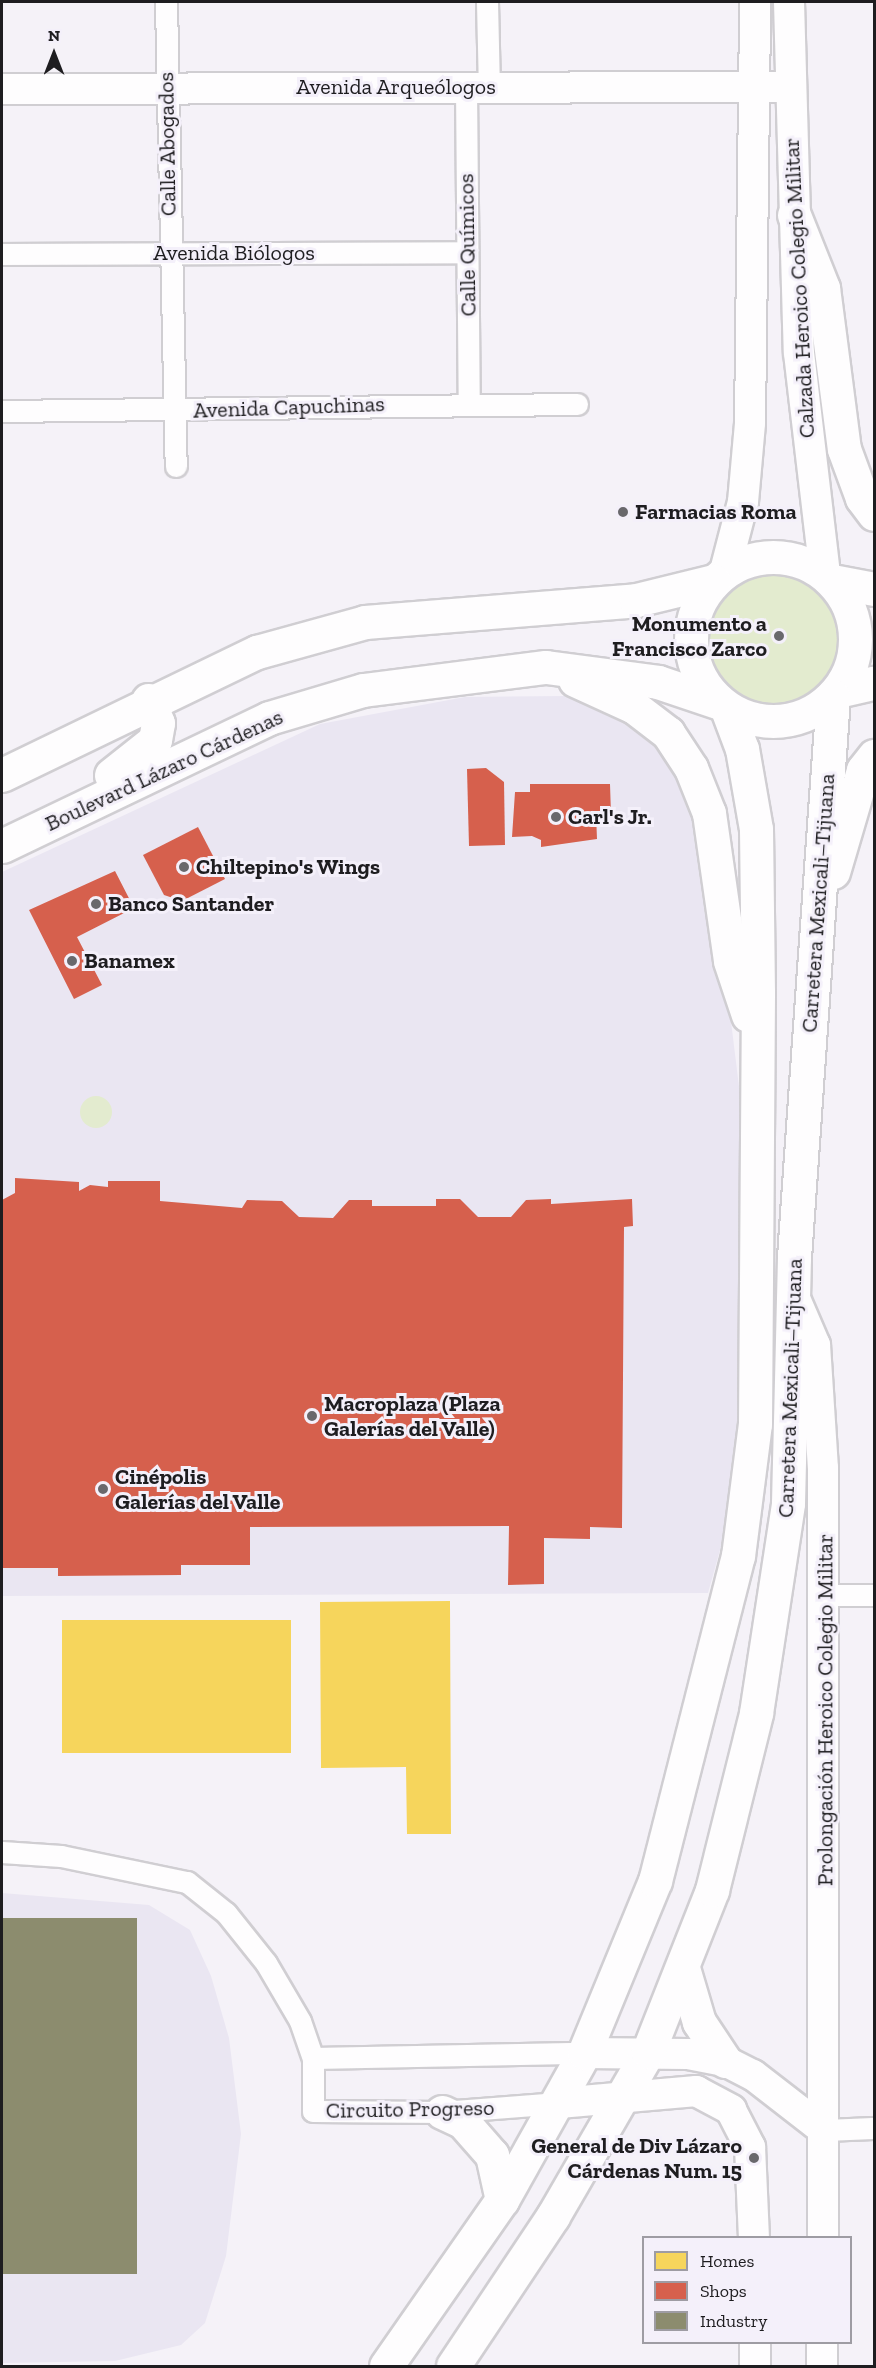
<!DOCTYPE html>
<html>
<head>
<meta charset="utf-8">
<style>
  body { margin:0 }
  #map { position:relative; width:876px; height:2368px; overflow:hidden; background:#f5f2f8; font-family:"Zilla Slab",serif }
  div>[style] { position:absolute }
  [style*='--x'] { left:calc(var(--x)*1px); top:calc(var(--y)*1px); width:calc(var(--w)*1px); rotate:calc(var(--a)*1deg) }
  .built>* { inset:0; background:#eae6f2 }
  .green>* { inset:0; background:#e3ebcf }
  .round { border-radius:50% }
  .homes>* { inset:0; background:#f6d55c; transform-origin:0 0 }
  .shops>* { inset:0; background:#d6604d }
  .industry>* { inset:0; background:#8c8c6e; transform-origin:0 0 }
  .roads { filter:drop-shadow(2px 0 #d0ced2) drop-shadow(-2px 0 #d0ced2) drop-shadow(0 2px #d0ced2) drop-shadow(0 -2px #d0ced2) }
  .street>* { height:21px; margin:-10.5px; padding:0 10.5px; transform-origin:10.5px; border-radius:10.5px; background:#fefdfe }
  .secondary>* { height:30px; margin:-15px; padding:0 15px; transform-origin:15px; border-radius:15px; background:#fefdfe }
  .primary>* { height:33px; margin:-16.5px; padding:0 16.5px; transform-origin:16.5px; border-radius:16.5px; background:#fefdfe }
  .primary>.ring { margin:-16.5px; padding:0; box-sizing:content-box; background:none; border:33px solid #fefdfe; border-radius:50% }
  .dots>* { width:16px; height:16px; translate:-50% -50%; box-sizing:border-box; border:3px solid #f4f0fa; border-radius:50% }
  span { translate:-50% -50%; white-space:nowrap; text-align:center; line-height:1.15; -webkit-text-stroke:6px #f4f0fa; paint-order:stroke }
  .street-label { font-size:22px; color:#1e1d20 }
  .poi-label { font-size:22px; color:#1e1d20; font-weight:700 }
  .left { translate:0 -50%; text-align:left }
  .right { translate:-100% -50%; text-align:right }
  .frame { position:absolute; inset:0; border:3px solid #1e1d20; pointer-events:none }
  .legend { position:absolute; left:642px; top:2236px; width:210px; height:108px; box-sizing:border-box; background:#f4f0fa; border:2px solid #9e9ca3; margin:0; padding:8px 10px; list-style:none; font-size:18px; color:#1e1d20 }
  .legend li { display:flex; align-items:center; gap:12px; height:30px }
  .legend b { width:30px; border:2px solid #9e9ca3 }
  .north { position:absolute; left:24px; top:24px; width:60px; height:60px; -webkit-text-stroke:4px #f4f0fa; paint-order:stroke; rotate:0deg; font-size:16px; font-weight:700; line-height:24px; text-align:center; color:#1e1d20 }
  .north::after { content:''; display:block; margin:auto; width:21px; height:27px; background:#1e1d20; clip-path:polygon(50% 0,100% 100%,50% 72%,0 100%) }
</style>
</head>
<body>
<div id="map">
  <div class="built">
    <div style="clip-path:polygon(566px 696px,629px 716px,672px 755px,694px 808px,729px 1005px,742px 1111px,743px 1359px,727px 1525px,708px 1593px,2px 1596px,2px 872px,320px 724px,465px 697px)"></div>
    <div style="clip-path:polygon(2px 1893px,149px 1905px,190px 1930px,211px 1976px,229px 2038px,241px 2134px,226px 2256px,205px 2323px,181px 2345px,115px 2361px,2px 2363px)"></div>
  </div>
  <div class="green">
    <div class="round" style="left:709px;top:574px;width:130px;height:130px"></div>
    <div class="round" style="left:80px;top:1096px;width:32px;height:32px"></div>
  </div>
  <div class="homes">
    <div style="clip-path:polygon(450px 1601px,451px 1834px,407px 1834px,406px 1767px,321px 1768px,320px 1602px)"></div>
    <div style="left:291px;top:1620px;width:133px;height:229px;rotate:90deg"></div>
  </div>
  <div class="shops">
    <div style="clip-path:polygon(486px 768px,504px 782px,505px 845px,469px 846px,467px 769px)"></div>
    <div style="clip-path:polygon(530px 784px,610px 784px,611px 814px,596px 814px,597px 839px,541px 847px,541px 840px,532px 836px,512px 837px,515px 792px,530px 792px)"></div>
    <div style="clip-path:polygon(198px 827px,225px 879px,182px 901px,164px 895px,143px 855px)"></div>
    <div style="clip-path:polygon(115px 871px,134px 908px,77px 937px,102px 985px,74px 999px,29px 910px)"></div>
    <div style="clip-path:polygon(15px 1178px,79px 1182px,79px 1191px,90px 1185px,108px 1187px,108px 1181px,160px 1181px,160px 1201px,242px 1208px,247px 1200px,282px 1201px,299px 1217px,333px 1218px,349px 1200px,372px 1200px,372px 1206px,436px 1206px,436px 1199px,460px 1199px,478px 1217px,511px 1217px,526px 1200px,551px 1199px,551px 1204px,632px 1199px,633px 1226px,624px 1227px,622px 1528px,590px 1527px,590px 1539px,544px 1538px,544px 1584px,508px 1585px,509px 1526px,250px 1527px,250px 1565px,181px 1565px,181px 1575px,58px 1576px,58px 1568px,2px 1568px,2px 1200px,15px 1193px)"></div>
  </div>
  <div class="industry">
    <div style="left:2px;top:1918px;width:135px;height:356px"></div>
  </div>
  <div class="roads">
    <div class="street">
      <div style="--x:166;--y:2;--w:464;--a:88.8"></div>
      <div style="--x:487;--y:2;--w:85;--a:88.7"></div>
      <div style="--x:466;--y:87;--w:315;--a:89.5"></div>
      <div style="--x:2;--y:254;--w:465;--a:-0.2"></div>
      <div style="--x:2;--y:411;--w:575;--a:-0.7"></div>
      <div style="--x:826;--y:1595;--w:48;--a:0"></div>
      <div style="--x:2;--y:1852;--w:59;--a:3.9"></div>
      <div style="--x:61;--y:1856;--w:129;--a:11.7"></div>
      <div style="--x:187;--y:1882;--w:50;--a:38.5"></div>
      <div style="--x:226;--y:1913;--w:64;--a:51.3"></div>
      <div style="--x:266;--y:1963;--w:67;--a:59.6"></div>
      <div style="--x:300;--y:2021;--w:39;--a:71"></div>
      <div style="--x:313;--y:2058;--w:53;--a:90"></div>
      <div style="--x:313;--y:2111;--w:129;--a:0.4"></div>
      <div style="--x:442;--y:2112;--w:117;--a:-4.4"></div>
      <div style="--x:313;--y:2058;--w:271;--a:-1.1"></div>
      <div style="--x:824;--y:2130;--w:50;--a:-2.3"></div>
    </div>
    <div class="secondary">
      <div style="--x:789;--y:2;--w:351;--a:88.4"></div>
      <div style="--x:799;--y:353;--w:223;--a:83.3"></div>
      <div style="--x:2;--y:89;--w:788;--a:-0.15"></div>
      <div style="--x:725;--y:571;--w:71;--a:-75.4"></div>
      <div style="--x:743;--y:502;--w:79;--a:-84.9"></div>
      <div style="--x:750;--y:423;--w:421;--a:-89.3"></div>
      <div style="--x:793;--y:1294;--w:56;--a:66.7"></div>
      <div style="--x:815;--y:1345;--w:123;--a:86.3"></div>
      <div style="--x:823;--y:1468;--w:770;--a:90"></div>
      <div style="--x:584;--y:2053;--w:104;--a:0.6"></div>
      <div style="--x:688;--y:2054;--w:38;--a:11"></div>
      <div style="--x:725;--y:2061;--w:31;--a:27"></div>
      <div style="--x:753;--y:2075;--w:90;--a:37.8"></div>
      <div style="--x:559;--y:2103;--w:138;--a:-5"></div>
      <div style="--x:696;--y:2091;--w:40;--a:28"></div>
      <div style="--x:731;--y:2110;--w:42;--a:62.8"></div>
      <div style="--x:750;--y:2147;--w:91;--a:87.5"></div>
      <div style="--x:755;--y:2342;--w:24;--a:90"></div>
      <div style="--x:822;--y:2366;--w:24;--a:-90"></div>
    </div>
    <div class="primary">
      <div style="--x:794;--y:215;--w:79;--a:68.3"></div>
      <div style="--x:823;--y:288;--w:162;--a:82.6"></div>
      <div style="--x:844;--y:449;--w:52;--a:69.8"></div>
      <div style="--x:862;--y:498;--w:20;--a:53"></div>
      <div class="ring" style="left:691px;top:557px;width:131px;height:131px"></div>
      <div style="--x:832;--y:581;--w:43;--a:10.8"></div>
      <div style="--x:575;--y:680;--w:65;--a:24.6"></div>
      <div style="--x:634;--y:707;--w:43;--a:37.4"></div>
      <div style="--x:668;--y:733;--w:42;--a:56.7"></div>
      <div style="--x:691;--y:768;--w:48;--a:68.2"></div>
      <div style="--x:709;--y:813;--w:149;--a:81.9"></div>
      <div style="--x:730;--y:961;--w:57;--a:71.6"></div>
      <div style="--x:838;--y:691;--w:37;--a:-13"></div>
      <div style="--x:2;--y:775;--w:283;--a:-25.8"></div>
      <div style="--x:257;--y:652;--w:112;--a:-15.5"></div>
      <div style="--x:365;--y:622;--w:272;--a:-4.6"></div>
      <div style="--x:636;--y:600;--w:80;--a:-13.7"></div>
      <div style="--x:111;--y:775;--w:56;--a:-38.5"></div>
      <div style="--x:155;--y:740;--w:17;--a:-80"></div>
      <div style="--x:158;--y:723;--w:25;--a:-113"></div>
      <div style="--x:2;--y:846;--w:296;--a:-25.6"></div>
      <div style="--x:269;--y:718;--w:98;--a:-16.6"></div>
      <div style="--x:363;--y:690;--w:184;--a:-7.2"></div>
      <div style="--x:546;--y:667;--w:113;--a:7.6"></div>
      <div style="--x:658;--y:682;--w:62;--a:18.7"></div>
      <div style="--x:833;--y:872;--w:106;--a:-73.6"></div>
      <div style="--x:863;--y:770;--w:18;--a:-52"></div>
      <div style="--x:683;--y:1968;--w:56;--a:73.5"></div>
      <div style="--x:699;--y:2022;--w:47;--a:56.3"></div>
      <div style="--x:442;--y:2112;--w:23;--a:25"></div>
      <div style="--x:463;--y:2122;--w:44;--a:48.7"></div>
      <div style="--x:492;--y:2155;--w:46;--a:77.5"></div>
      <div style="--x:386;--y:2366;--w:203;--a:-55.1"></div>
      <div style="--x:502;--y:2200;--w:168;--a:-60.8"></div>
      <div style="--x:584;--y:2053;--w:186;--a:-67.6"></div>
      <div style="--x:655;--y:1881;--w:335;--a:-75.7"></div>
      <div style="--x:738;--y:1556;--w:133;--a:-82.7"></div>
      <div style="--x:755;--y:1424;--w:431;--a:-89.6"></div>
      <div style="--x:758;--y:993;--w:164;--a:-90.7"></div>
      <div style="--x:756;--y:829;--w:81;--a:-99.9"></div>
      <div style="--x:742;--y:749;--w:43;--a:-110.6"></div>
      <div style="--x:453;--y:2366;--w:180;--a:-56.3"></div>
      <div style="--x:553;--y:2216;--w:190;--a:-59.9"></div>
      <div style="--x:648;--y:2052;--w:174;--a:-68.4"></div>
      <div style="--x:712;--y:1890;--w:182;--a:-76"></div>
      <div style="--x:756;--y:1713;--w:212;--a:-81.3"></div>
      <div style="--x:788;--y:1503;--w:246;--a:-88.6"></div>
      <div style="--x:794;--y:1257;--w:562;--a:-86.02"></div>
    </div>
  </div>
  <div class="dots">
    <div style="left:623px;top:512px;background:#69686c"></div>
    <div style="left:779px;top:636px;background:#69686c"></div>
    <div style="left:556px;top:817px;background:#69686c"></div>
    <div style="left:184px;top:867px;background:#69686c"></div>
    <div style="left:96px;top:904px;background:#69686c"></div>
    <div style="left:72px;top:961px;background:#69686c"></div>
    <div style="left:312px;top:1416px;background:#69686c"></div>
    <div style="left:103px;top:1489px;background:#69686c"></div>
    <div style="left:754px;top:2158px;background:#69686c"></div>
  </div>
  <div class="street-label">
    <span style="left:396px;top:87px">Avenida Arqueólogos</span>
    <span style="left:167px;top:144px;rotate:-91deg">Calle Abogados</span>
    <span style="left:467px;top:245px;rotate:-91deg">Calle Químicos</span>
    <span style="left:234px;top:253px">Avenida Biólogos</span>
    <span style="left:799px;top:288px;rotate:-93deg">Calzada Heroico Colegio Militar</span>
    <span style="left:289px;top:407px;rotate:-2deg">Avenida Capuchinas</span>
    <span style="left:164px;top:770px;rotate:-25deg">Boulevard Lázaro Cárdenas</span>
    <span style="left:818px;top:903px;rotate:-86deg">Carretera Mexicali–Tijuana</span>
    <span style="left:790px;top:1388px;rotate:-88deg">Carretera Mexicali–Tijuana</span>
    <span style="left:825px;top:1710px;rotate:-90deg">Prolongación Heroico Colegio Militar</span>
    <span style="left:410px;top:2109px;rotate:-1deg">Circuito Progreso</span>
  </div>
  <div class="poi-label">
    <span class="left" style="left:635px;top:512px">Farmacias Roma</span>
    <span class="right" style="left:767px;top:636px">Monumento a<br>Francisco Zarco</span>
    <span class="left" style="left:568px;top:817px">Carl's Jr.</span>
    <span class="left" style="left:196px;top:867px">Chiltepino's Wings</span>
    <span class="left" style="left:108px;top:904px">Banco Santander</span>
    <span class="left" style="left:84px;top:961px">Banamex</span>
    <span class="left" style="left:324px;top:1416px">Macroplaza (Plaza<br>Galerías del Valle)</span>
    <span class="left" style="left:115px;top:1489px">Cinépolis<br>Galerías del Valle</span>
    <span class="right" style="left:742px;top:2158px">General de Div Lázaro<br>Cárdenas Num. 15</span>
  </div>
  <div class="frame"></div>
  <ul class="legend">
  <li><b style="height:16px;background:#f6d55c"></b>Homes</li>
  <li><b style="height:16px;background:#d6604d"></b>Shops</li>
  <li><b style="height:16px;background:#8c8c6e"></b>Industry</li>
  </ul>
  <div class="north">N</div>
</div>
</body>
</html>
